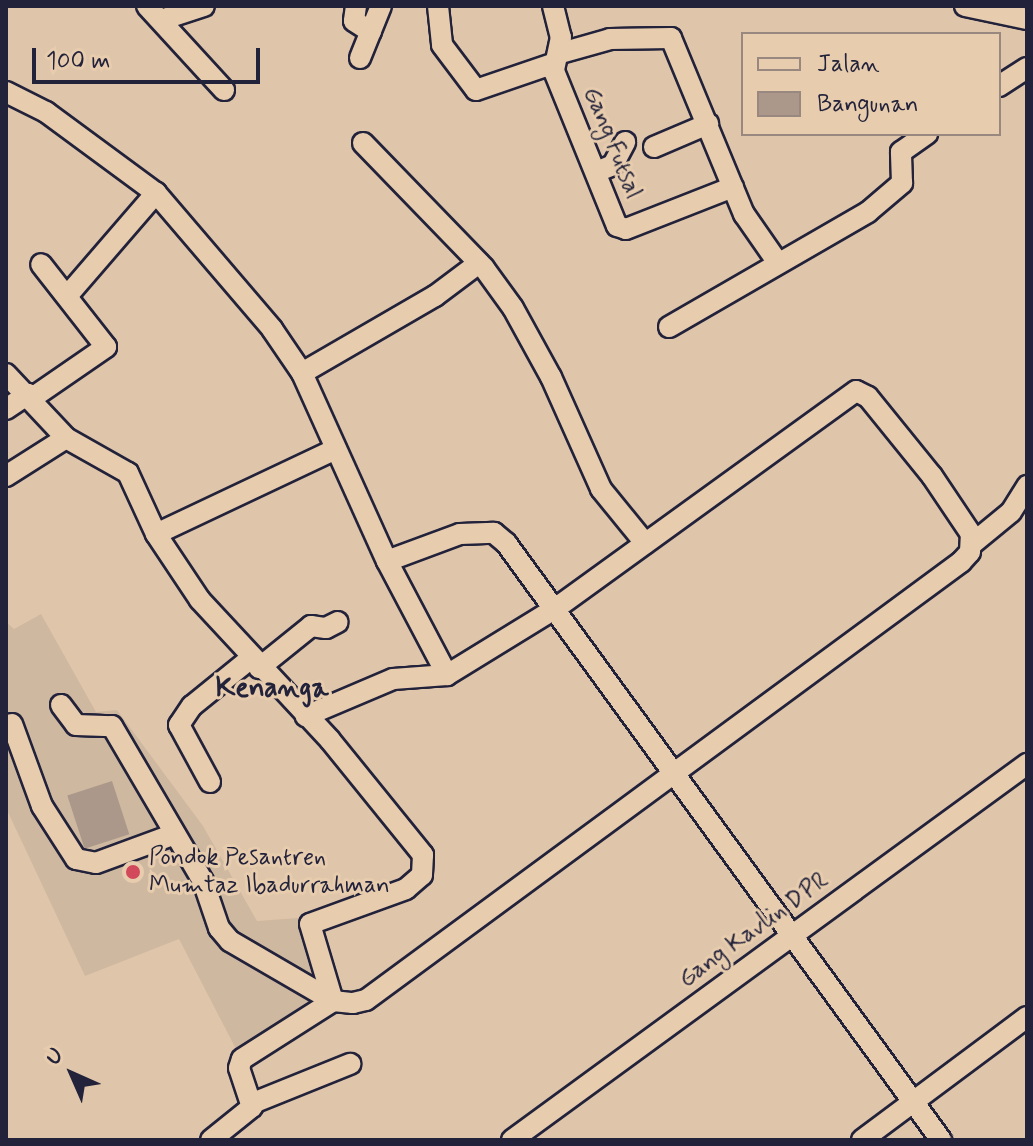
<!DOCTYPE html>
<html>
<head>
<meta charset="utf-8">
<style>
  body { margin:0 }
  #map { position:relative; width:1033px; height:1146px; overflow:hidden; background:#dfc5a9; font-family:Mynerve,sans-serif }
  div>[style] { position:absolute }
  [style*='--x'] { left:calc(var(--x)*1px); top:calc(var(--y)*1px); width:calc(var(--w)*1px); rotate:calc(var(--a)*1deg) }
  .built>* { inset:0; background:#cfb8a0 }
  .stream>* { height:5px; margin:-2.5px; padding:0 2.5px; transform-origin:2.5px; border-radius:2.5px; background:#998882 }
  .building>* { inset:0; background:#ab988a; transform-origin:0 0 }
  .roads { filter:drop-shadow(2px 0 #22223b) drop-shadow(-2px 0 #22223b) drop-shadow(0 2px #22223b) drop-shadow(0 -2px #22223b) }
  .minor>* { height:20px; margin:-10px; padding:0 10px; transform-origin:10px; border-radius:10px; background:#e7ccae }
  .dots>* { width:22px; height:22px; translate:-50% -50%; box-sizing:border-box; border:4px solid #e7ccae; border-radius:50% }
  span { translate:-50% -50%; white-space:nowrap; text-align:center; line-height:1.15; -webkit-text-stroke:6px #e7ccae; paint-order:stroke }
  .street-label { font-size:24px; color:#22223b }
  .poi-label { font-size:24px; color:#22223b }
  .left { translate:0 -50%; text-align:left }
  .quarter-label { font-size:28px; color:#22223b; font-weight:700 }
  .frame { position:absolute; inset:0; border:8px solid #22223b; pointer-events:none }
  .legend { position:absolute; left:741px; top:32px; width:260px; height:104px; box-sizing:border-box; background:#e7ccae; border:2px solid #988880; margin:0; padding:10px 14px; list-style:none; font-size:24px; color:#22223b }
  .legend li { display:flex; align-items:center; gap:16px; height:40px }
  .legend b { width:40px; border:2px solid #988880 }
  .north { position:absolute; left:32px; top:1034px; width:80px; height:80px; -webkit-text-stroke:6px #e7ccae; paint-order:stroke; rotate:315deg; font-size:22px; font-weight:700; line-height:32px; text-align:center; color:#22223b }
  .north::after { content:''; display:block; margin:auto; width:28px; height:36px; background:#22223b; clip-path:polygon(50% 0,100% 100%,50% 72%,0 100%) }
  .scale { position:absolute; left:32px; top:48px; width:228px; height:36px; box-sizing:border-box; border:4px solid #22223b; border-top:0; padding-left:10px; font-size:24px; line-height:28px; white-space:nowrap; color:#22223b; -webkit-text-stroke:6px #e7ccae; paint-order:stroke }
</style>
</head>
<body>
<div id="map">
  <div class="built">
    <div style="clip-path:polygon(41px 614px,96px 712px,117px 710px,203px 826px,257px 921px,299px 918px,325px 1004px,237px 1051px,179px 939px,85px 976px,6px 808px,6px 622px,14px 629px)"></div>
  </div>
  <div class="stream">
    <div style="--x:1022;--y:6;--w:5;--a:11"></div>
  </div>
  <div class="building">
    <div style="left:112px;top:781px;width:56px;height:47px;rotate:72deg"></div>
  </div>
  <div class="roads">
    <div class="minor">
      <div style="--x:147;--y:6;--w:114;--a:47.5"></div>
      <div style="--x:356;--y:6;--w:15;--a:98"></div>
      <div style="--x:354;--y:21;--w:20;--a:33"></div>
      <div style="--x:438;--y:6;--w:39;--a:84"></div>
      <div style="--x:442;--y:45;--w:56;--a:52.9"></div>
      <div style="--x:476;--y:90;--w:83;--a:-18.9"></div>
      <div style="--x:553;--y:6;--w:32;--a:76"></div>
      <div style="--x:561;--y:37;--w:35;--a:102"></div>
      <div style="--x:554;--y:71;--w:167;--a:67.9"></div>
      <div style="--x:617;--y:226;--w:9;--a:18"></div>
      <div style="--x:626;--y:229;--w:115;--a:-21.4"></div>
      <div style="--x:965;--y:6;--w:63;--a:11.8"></div>
      <div style="--x:161;--y:20;--w:45;--a:-18"></div>
      <div style="--x:561;--y:53;--w:51;--a:-15.9"></div>
      <div style="--x:610;--y:39;--w:61;--a:-0.9"></div>
      <div style="--x:671;--y:38;--w:191;--a:67.5"></div>
      <div style="--x:744;--y:214;--w:60;--a:55.2"></div>
      <div style="--x:360;--y:58;--w:56;--a:-68"></div>
      <div style="--x:999;--y:86;--w:33;--a:-33"></div>
      <div style="--x:6;--y:92;--w:45;--a:26.6"></div>
      <div style="--x:46;--y:112;--w:137;--a:36.4"></div>
      <div style="--x:156;--y:193;--w:179;--a:49.5"></div>
      <div style="--x:272;--y:329;--w:53;--a:55.7"></div>
      <div style="--x:302;--y:373;--w:206;--a:65.7"></div>
      <div style="--x:387;--y:561;--w:129;--a:62.2"></div>
      <div style="--x:363;--y:143;--w:174;--a:45.9"></div>
      <div style="--x:484;--y:268;--w:49;--a:54.1"></div>
      <div style="--x:513;--y:308;--w:79;--a:61.2"></div>
      <div style="--x:551;--y:377;--w:123;--a:65.9"></div>
      <div style="--x:601;--y:489;--w:70;--a:50.8"></div>
      <div style="--x:654;--y:147;--w:59;--a:-23.1"></div>
      <div style="--x:596;--y:172;--w:18;--a:-22"></div>
      <div style="--x:613;--y:165;--w:26;--a:-62"></div>
      <div style="--x:68;--y:295;--w:135;--a:-49.2"></div>
      <div style="--x:669;--y:327;--w:230;--a:-30"></div>
      <div style="--x:868;--y:212;--w:45;--a:-40.5"></div>
      <div style="--x:902;--y:183;--w:31;--a:-92"></div>
      <div style="--x:901;--y:152;--w:32;--a:-35"></div>
      <div style="--x:302;--y:373;--w:154;--a:-30.1"></div>
      <div style="--x:435;--y:296;--w:55;--a:-36.9"></div>
      <div style="--x:6;--y:374;--w:88;--a:46.8"></div>
      <div style="--x:66;--y:438;--w:71;--a:29.4"></div>
      <div style="--x:128;--y:473;--w:67;--a:65.3"></div>
      <div style="--x:156;--y:534;--w:79;--a:56.3"></div>
      <div style="--x:200;--y:600;--w:191;--a:47.1"></div>
      <div style="--x:330;--y:740;--w:148;--a:51"></div>
      <div style="--x:423;--y:855;--w:20;--a:93"></div>
      <div style="--x:422;--y:875;--w:21;--a:139"></div>
      <div style="--x:406;--y:889;--w:102;--a:160"></div>
      <div style="--x:310;--y:924;--w:80;--a:73.4"></div>
      <div style="--x:32;--y:398;--w:90;--a:-34.6"></div>
      <div style="--x:106;--y:347;--w:105;--a:-128.1"></div>
      <div style="--x:6;--y:409;--w:27;--a:-34"></div>
      <div style="--x:6;--y:476;--w:71;--a:-32.3"></div>
      <div style="--x:156;--y:534;--w:199;--a:-25.3"></div>
      <div style="--x:972;--y:544;--w:50;--a:-39.4"></div>
      <div style="--x:1011;--y:512;--w:31;--a:-58"></div>
      <div style="--x:387;--y:561;--w:78;--a:-20.3"></div>
      <div style="--x:460;--y:534;--w:34;--a:-2"></div>
      <div style="--x:494;--y:533;--w:16;--a:40"></div>
      <div style="--x:506;--y:543;--w:739;--a:53.92"></div>
      <div style="--x:259;--y:668;--w:67;--a:-38.9"></div>
      <div style="--x:311;--y:626;--w:15;--a:8"></div>
      <div style="--x:326;--y:628;--w:13;--a:-27"></div>
      <div style="--x:61;--y:705;--w:25;--a:53"></div>
      <div style="--x:76;--y:725;--w:36;--a:2"></div>
      <div style="--x:112;--y:726;--w:180;--a:59.6"></div>
      <div style="--x:203;--y:881;--w:50;--a:71.2"></div>
      <div style="--x:219;--y:928;--w:17;--a:50"></div>
      <div style="--x:230;--y:941;--w:119;--a:30.2"></div>
      <div style="--x:333;--y:1001;--w:20;--a:6"></div>
      <div style="--x:353;--y:1003;--w:13;--a:-13"></div>
      <div style="--x:366;--y:1000;--w:739;--a:-36.36"></div>
      <div style="--x:961;--y:562;--w:13;--a:-48"></div>
      <div style="--x:970;--y:552;--w:18;--a:-87"></div>
      <div style="--x:971;--y:534;--w:70;--a:-123.9"></div>
      <div style="--x:932;--y:476;--w:102;--a:-129"></div>
      <div style="--x:868;--y:397;--w:13;--a:-153"></div>
      <div style="--x:856;--y:391;--w:370;--a:144.1"></div>
      <div style="--x:556;--y:608;--w:128;--a:148.4"></div>
      <div style="--x:447;--y:675;--w:54;--a:175.8"></div>
      <div style="--x:393;--y:679;--w:95;--a:157"></div>
      <div style="--x:12;--y:724;--w:87;--a:69.9"></div>
      <div style="--x:42;--y:806;--w:63;--a:57.3"></div>
      <div style="--x:76;--y:859;--w:20;--a:11"></div>
      <div style="--x:96;--y:863;--w:84;--a:-20.2"></div>
      <div style="--x:210;--y:782;--w:65;--a:-118.5"></div>
      <div style="--x:179;--y:725;--w:23;--a:-56"></div>
      <div style="--x:192;--y:706;--w:75;--a:-39"></div>
      <div style="--x:253;--y:1103;--w:105;--a:-21.9"></div>
      <div style="--x:211;--y:1140;--w:53;--a:-38.8"></div>
      <div style="--x:252;--y:1107;--w:41;--a:-108.4"></div>
      <div style="--x:239;--y:1068;--w:9;--a:-72"></div>
      <div style="--x:242;--y:1059;--w:108;--a:-32.5"></div>
      <div style="--x:512;--y:1140;--w:638;--a:-36.13"></div>
      <div style="--x:862;--y:1140;--w:206;--a:-36.7"></div>
    </div>
  </div>
  <div class="dots">
    <div style="left:133px;top:872px;background:#d1495b"></div>
  </div>
  <div class="street-label">
    <span style="left:612px;top:143px;rotate:68deg">Gang Futsal</span>
    <span style="left:754px;top:930px;rotate:-36deg">Gang Kavlin DPR</span>
  </div>
  <div class="poi-label">
    <span class="left" style="left:149px;top:872px">Pondok Pesantren<br>Mumtaz Ibadurrahman</span>
  </div>
  <div class="quarter-label">
    <span style="left:272px;top:689px">Kenanga</span>
  </div>
  <div class="frame"></div>
  <ul class="legend">
  <li><b style="height:10px;background:#e7ccae"></b>Jalan</li>
  <li><b style="height:22px;background:#ab988a"></b>Bangunan</li>
  </ul>
  <div class="north">U</div>
  <div class="scale">100 m</div>
</div>
</body>
</html>
